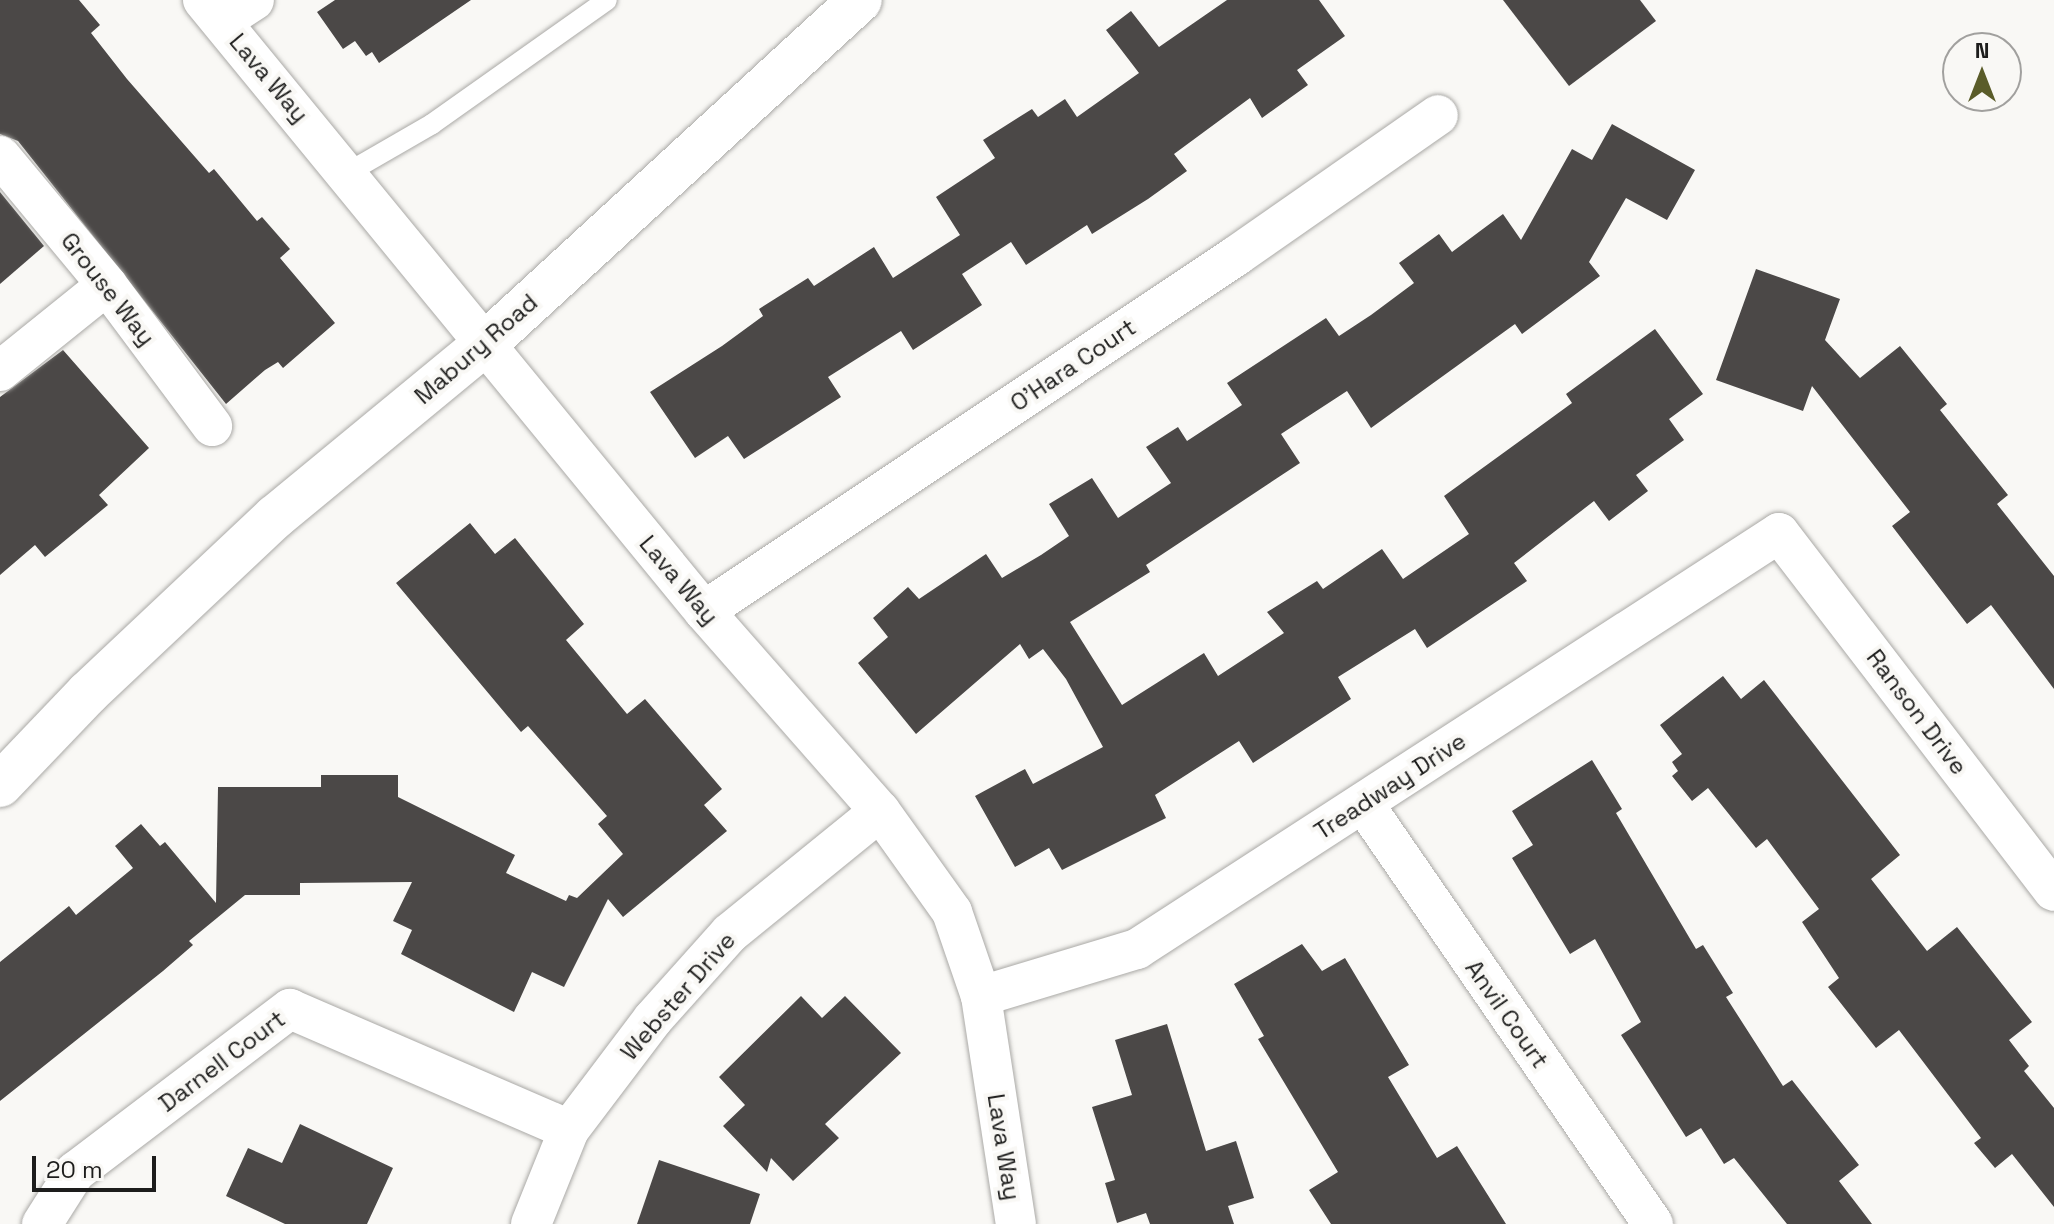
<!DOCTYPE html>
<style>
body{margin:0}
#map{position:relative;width:2054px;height:1224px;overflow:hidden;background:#f9f8f5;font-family:"Space Grotesk",sans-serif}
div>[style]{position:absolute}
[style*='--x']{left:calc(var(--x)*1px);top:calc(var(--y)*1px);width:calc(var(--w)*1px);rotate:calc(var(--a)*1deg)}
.building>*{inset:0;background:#4b4847}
.roads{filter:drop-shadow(0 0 2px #aaa9a6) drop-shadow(0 0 2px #aaa9a6)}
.lane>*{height:20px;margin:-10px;padding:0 10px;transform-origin:10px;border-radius:10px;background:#fff}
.street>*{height:40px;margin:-20px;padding:0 20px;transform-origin:20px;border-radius:20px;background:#fff}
.secondary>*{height:44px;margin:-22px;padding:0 22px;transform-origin:22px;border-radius:22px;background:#fff}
span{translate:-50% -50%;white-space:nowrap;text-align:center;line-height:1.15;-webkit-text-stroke:8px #f9f8f5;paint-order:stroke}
.street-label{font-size:24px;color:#1d1d1c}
.north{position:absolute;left:1942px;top:32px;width:80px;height:80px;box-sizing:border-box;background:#f9f8f5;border:2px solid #a1a09e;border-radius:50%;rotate:0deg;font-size:22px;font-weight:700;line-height:32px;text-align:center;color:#1d1d1c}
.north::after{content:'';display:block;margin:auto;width:28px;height:36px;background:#5a5c29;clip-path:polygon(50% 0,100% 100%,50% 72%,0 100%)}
.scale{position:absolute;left:32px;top:1156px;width:124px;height:36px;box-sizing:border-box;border:4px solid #1d1d1c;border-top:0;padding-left:10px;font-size:24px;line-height:28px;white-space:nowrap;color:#1d1d1c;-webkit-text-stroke:6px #f9f8f5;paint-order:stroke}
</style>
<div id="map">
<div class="building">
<div style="clip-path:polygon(0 0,79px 0,100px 25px,91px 33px,127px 79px,209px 173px,214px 169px,257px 221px,262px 217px,290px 249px,280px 258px,335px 323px,283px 368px,278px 362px,265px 370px,226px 404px,18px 141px,0 134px)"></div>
<div style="clip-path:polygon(335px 0,471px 0,379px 63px,372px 52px,366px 56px,355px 41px,343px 49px,317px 12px)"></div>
<div style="clip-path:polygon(1227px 0,1319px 0,1345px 36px,1297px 70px,1308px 85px,1262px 118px,1250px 98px,1174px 154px,1187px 171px,1148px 199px,1092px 234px,1087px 225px,1026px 265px,1011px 242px,962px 274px,982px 305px,913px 350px,901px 331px,828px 377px,841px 397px,744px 459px,728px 436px,695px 458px,650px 392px,722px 346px,763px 316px,759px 309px,808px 278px,814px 286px,874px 247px,893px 278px,960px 235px,936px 197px,995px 158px,983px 140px,1032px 109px,1038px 117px,1065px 99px,1077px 117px,1139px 73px,1106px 30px,1131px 11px,1159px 47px)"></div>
<div style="clip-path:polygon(1503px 0,1640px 0,1656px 21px,1569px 86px)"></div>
<div style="clip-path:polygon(1612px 124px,1695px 170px,1667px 220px,1626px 198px,1589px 262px,1600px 276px,1522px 334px,1515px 324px,1371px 428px,1347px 391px,1281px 434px,1300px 463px,1146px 565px,1150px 572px,1070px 622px,1122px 705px,1204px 653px,1218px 676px,1284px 633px,1267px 612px,1317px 581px,1323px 589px,1382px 549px,1403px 579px,1469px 534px,1444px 496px,1572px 403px,1566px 394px,1655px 329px,1703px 394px,1669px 419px,1684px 440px,1636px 475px,1648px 491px,1609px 521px,1594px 501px,1514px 563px,1527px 581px,1427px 648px,1415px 629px,1338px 677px,1351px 699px,1253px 763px,1239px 741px,1155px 795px,1166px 818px,1062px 870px,1049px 848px,1015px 867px,975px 796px,1025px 769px,1033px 784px,1103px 747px,1066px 679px,1043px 649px,1029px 659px,1020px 644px,916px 734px,858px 663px,888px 637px,873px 618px,908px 587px,919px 599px,986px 554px,1002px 578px,1041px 555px,1069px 536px,1049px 504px,1092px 478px,1118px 518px,1171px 483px,1146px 447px,1178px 427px,1187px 441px,1242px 405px,1227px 383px,1326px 318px,1339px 336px,1371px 315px,1414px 283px,1399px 263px,1439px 234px,1452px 252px,1503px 214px,1521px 240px,1572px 149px,1592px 160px)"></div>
<div style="clip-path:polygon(0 192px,44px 246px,0 284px)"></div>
<div style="clip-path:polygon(1756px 269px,1840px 299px,1825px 340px,1860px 378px,1900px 346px,1947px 404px,1940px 410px,2008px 495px,1997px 504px,2054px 576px,2054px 689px,1991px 605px,1967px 624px,1892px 526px,1910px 512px,1812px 386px,1803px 411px,1716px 380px)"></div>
<div style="clip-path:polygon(63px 350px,149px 448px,99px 495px,108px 505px,45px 557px,35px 545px,0 575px,0 397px)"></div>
<div style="clip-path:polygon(470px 523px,495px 554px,515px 538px,584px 624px,566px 640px,627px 714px,645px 699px,722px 789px,704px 805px,727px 831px,623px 917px,608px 899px,564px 987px,532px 972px,514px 1012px,401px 954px,412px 930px,393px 921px,412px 882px,300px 883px,300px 895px,245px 895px,189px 941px,193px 945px,163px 971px,0 1101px,0 962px,69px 906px,76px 915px,133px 868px,115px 846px,141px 824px,160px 846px,165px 842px,216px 903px,218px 787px,321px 787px,321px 775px,398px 775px,398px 797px,515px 855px,506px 873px,566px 901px,569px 895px,577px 898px,623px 854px,598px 824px,607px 816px,528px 726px,521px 732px,396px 583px)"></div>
<div style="clip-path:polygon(1723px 676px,1741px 699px,1764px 680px,1900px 855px,1871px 879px,1927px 951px,1957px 927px,2032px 1022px,2009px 1040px,2029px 1066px,2024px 1071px,2054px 1108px,2054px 1207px,2012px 1154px,1995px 1168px,1974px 1143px,1981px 1138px,1899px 1030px,1876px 1048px,1828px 987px,1839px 978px,1802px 922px,1819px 909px,1767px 839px,1756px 848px,1708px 788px,1692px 801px,1672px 776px,1678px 771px,1672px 762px,1682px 754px,1660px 725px)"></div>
<div style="clip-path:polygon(1592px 760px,1622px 809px,1616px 813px,1696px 949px,1703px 945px,1733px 993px,1726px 997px,1783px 1086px,1792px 1080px,1859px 1165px,1839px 1181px,1872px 1224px,1787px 1224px,1734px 1158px,1724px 1164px,1701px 1128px,1686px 1137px,1621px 1035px,1641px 1022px,1595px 939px,1570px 954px,1512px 858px,1533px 845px,1512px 811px)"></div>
<div style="clip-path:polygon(1302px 944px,1322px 971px,1345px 958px,1409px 1065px,1388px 1077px,1437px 1158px,1457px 1146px,1506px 1224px,1331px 1224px,1309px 1190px,1338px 1172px,1258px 1039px,1264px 1036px,1234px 984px)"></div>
<div style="clip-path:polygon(801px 996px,822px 1018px,845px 996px,901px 1053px,825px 1124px,839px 1138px,793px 1181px,771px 1158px,767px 1172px,723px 1126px,745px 1105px,719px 1077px)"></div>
<div style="clip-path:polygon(1167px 1024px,1206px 1151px,1236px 1141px,1254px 1198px,1228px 1206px,1234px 1224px,1150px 1224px,1146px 1213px,1117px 1223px,1105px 1183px,1115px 1180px,1092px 1107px,1132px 1095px,1115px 1040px)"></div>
<div style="clip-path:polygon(300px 1124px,393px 1168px,367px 1224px,285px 1224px,226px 1196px,248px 1148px,282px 1163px)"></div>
<div style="clip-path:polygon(659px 1160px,760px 1194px,750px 1224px,637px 1224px)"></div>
</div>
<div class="roads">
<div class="lane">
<div style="--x:349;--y:172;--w:96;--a:-30"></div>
<div style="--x:432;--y:124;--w:214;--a:-35.3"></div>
</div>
<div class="street">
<div style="--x:203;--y:0;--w:790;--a:50.65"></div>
<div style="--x:704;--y:611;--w:266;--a:48.7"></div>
<div style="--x:880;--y:811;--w:124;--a:54.5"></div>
<div style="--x:952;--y:912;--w:89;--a:71"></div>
<div style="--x:981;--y:996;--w:231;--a:81.3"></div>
<div style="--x:222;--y:21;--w:38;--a:-33"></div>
<div style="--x:0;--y:156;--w:168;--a:50.3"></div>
<div style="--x:107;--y:285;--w:176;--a:53.3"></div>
<div style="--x:0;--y:371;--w:137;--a:-38.8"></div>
<div style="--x:704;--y:611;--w:640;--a:-33.71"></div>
<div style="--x:1236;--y:256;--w:246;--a:-34.9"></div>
<div style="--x:1363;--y:803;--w:511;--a:55.44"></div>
<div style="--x:981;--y:996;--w:163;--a:-16.8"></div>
<div style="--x:1137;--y:949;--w:765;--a:-32.94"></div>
<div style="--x:1779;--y:533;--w:451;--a:52.5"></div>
<div style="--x:42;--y:1224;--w:62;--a:-57.6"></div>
<div style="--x:75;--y:1172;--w:270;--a:-37.2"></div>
<div style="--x:290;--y:1009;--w:304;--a:23.4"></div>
<div style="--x:531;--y:1224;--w:101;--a:-68"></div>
<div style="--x:569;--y:1130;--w:139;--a:-52.9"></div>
<div style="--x:653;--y:1019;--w:115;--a:-48.2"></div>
<div style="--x:730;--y:933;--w:193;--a:-39.1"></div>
</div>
<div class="secondary">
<div style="--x:0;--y:785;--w:127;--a:-46.3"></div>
<div style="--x:88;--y:693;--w:257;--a:-43.3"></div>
<div style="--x:275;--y:517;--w:271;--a:-39.5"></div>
<div style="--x:484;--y:345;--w:510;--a:-42.54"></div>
</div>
</div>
<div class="street-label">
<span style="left:269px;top:78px;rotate:50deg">Lava Way</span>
<span style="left:108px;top:289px;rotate:52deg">Grouse Way</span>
<span style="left:476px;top:349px;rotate:-41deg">Mabury Road</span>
<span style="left:1073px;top:365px;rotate:-34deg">O'Hara Court</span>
<span style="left:679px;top:580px;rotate:50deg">Lava Way</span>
<span style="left:1917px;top:712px;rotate:53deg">Ranson Drive</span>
<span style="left:1390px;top:786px;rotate:-33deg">Treadway Drive</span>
<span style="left:678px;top:996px;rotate:-49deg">Webster Drive</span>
<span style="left:1507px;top:1014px;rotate:55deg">Anvil Court</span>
<span style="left:222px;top:1061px;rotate:-37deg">Darnell Court</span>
<span style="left:1004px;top:1147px;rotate:81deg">Lava Way</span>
</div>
<div class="north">N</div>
<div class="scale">20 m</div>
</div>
